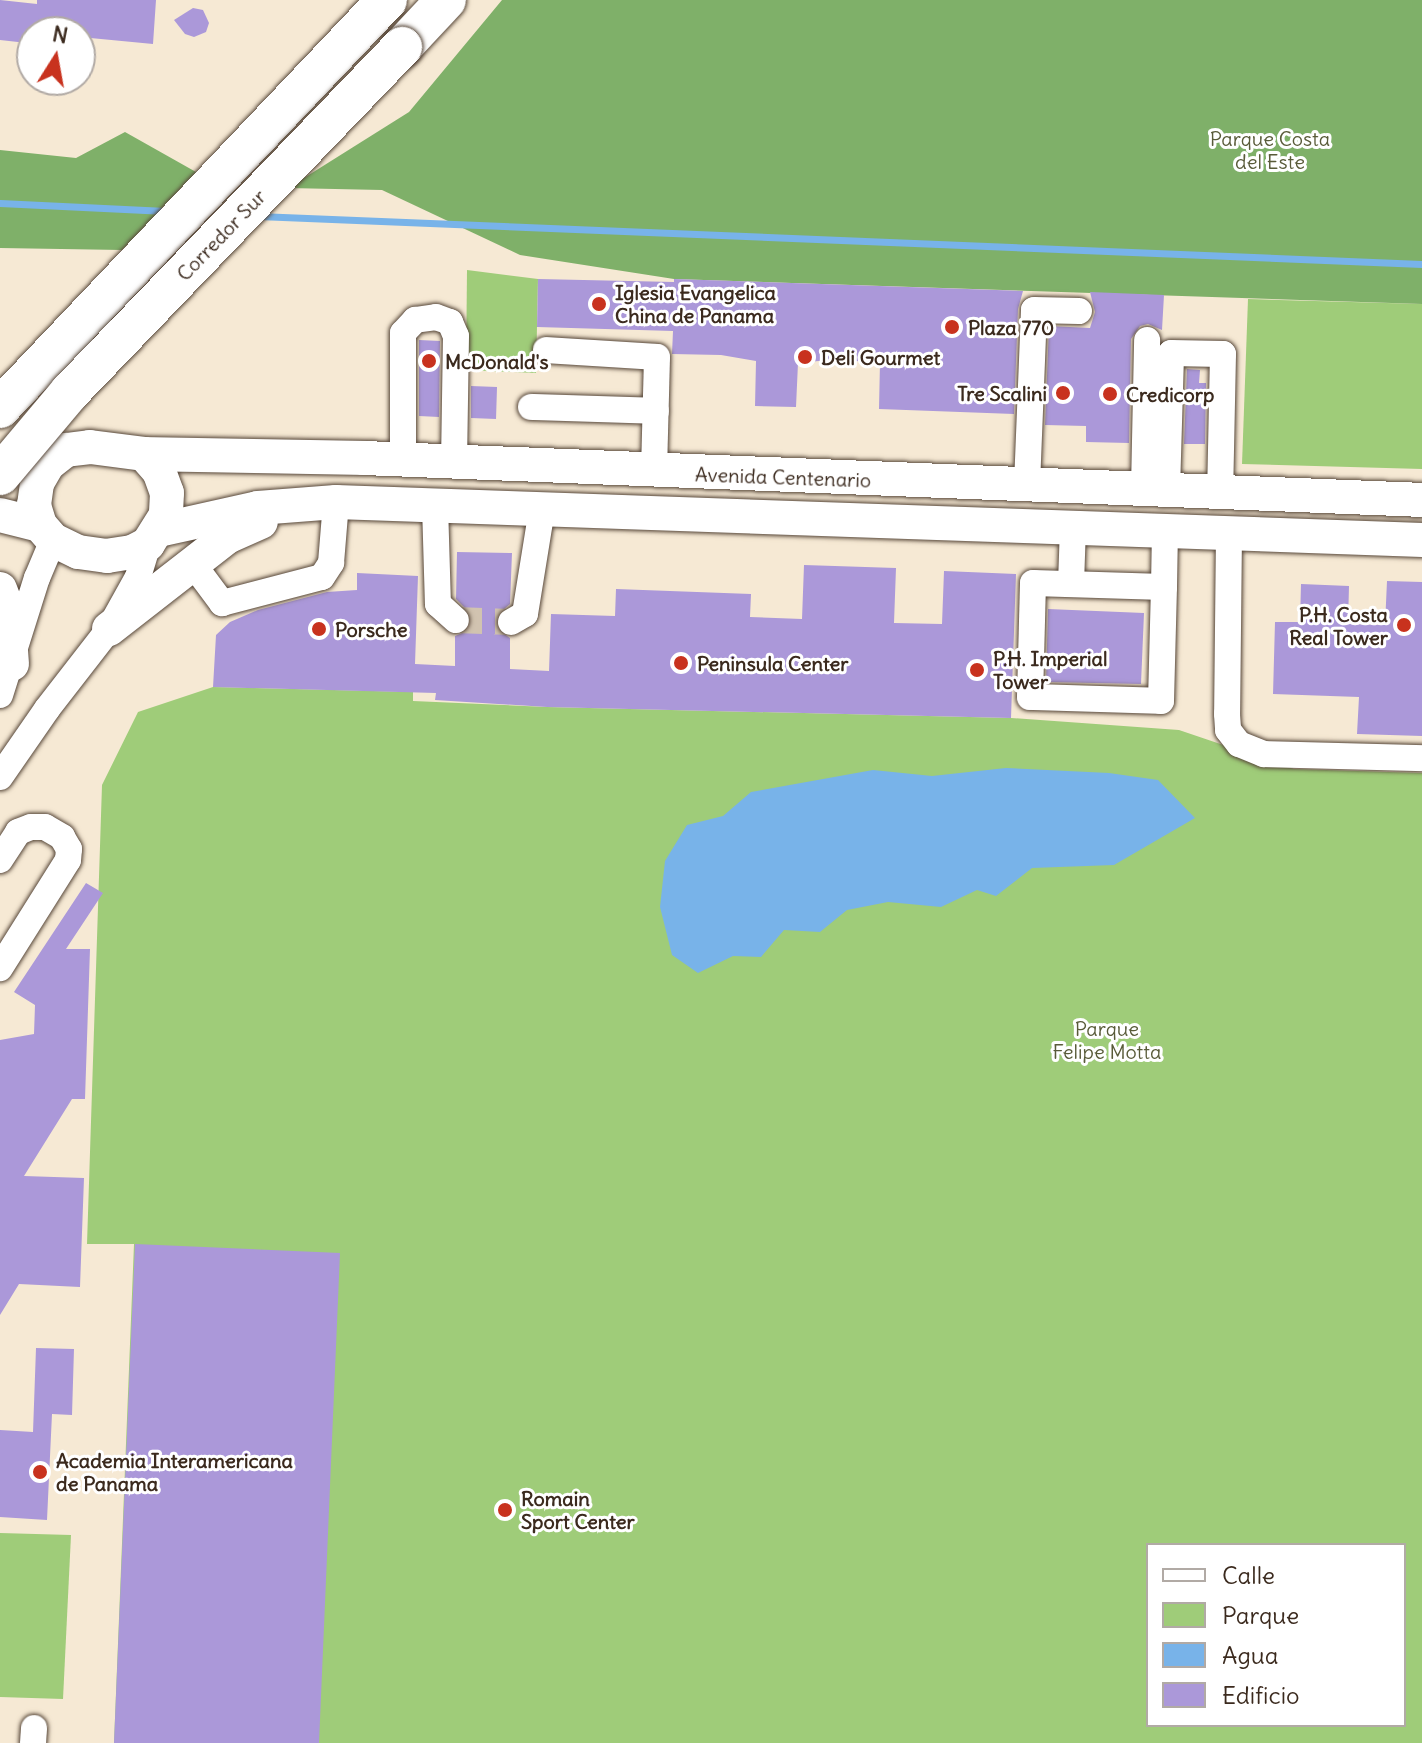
<!DOCTYPE html>
<style>
body{margin:0}
#map{position:relative;width:1422px;height:1743px;overflow:hidden;background:#f6e9d4;font-family:Delius,sans-serif}
div>[style]{position:absolute}
[style*='--x']{left:calc(var(--x)*1px);top:calc(var(--y)*1px);width:calc(var(--w)*1px);rotate:calc(var(--a)*1deg)}
.green>*{inset:0;background:#9fcc79}
.forest>*{inset:0;background:#7fb069}
.water>*{inset:0;background:#78b3e9}
.stream>*{height:7px;margin:-3.5px;padding:0 3.5px;transform-origin:3.5px;border-radius:3.5px;background:#78b3e9}
.building>*{inset:0;background:#ab98d9}
.minor-tunnel>*{height:26px;margin-top:-13px;transform-origin:0;background:repeating-linear-gradient(90deg,#d1c3b0 0 26px,transparent 0 39px)}
.roads{filter:drop-shadow(0 0 2px #574739) drop-shadow(0 0 2px #574739)}
.minor>*{height:26px;margin:-13px;padding:0 13px;transform-origin:13px;border-radius:13px;background:#fff}
.major>*{height:34px;margin:-17px;padding:0 17px;transform-origin:17px;border-radius:17px;background:#fff}
.highway>*{height:40px;margin:-20px;padding:0 20px;transform-origin:20px;border-radius:20px;background:#fff}
.bridges{filter:drop-shadow(0 0 2px #574739) drop-shadow(0 0 2px #574739)}
.highway-bridge>*{height:40px;margin:-20px;padding:0 20px;transform-origin:20px;border-radius:20px;background:#fff}
.dots>*{width:22px;height:22px;translate:-50% -50%;box-sizing:border-box;border:4px solid #fff;border-radius:50%}
span{translate:-50% -50%;white-space:nowrap;text-align:center;line-height:1.15;-webkit-text-stroke:6px #fff;paint-order:stroke}
.park-label{font-size:20px;color:#595b39}
.street-label{font-size:20px;color:#3b2a1e}
.poi-label{font-size:20px;color:#3b2a1e;font-weight:700}
.left{translate:0 -50%;text-align:left}
.right{translate:-100% -50%;text-align:right}
.legend{position:absolute;left:1146px;top:1543px;width:260px;height:184px;box-sizing:border-box;background:#fff;border:2px solid #b1aaa5;margin:0;padding:10px 14px;list-style:none;font-size:24px;color:#3b2a1e}
.legend li{display:flex;align-items:center;gap:16px;height:40px}
.legend b{width:40px;border:2px solid #b1aaa5}
.north{position:absolute;left:16px;top:16px;width:80px;height:80px;box-sizing:border-box;background:#fff;border:2px solid #b1aaa5;border-radius:50%;rotate:11deg;font-size:22px;font-weight:700;line-height:32px;text-align:center;color:#3b2a1e}
.north::after{content:'';display:block;margin:auto;width:28px;height:36px;background:#c8321e;clip-path:polygon(50% 0,100% 100%,50% 72%,0 100%)}
</style>
<div id="map">
<div class="green">
<div style="clip-path:polygon(467px 270px,538px 279px,536px 373px,466px 370px)"></div>
<div style="clip-path:polygon(1248px 299px,1422px 304px,1422px 469px,1242px 464px)"></div>
<div style="clip-path:polygon(evenodd,213px 687px,413px 692px,413px 701px,547px 707px,1011px 718px,1179px 730px,1294px 769px,1422px 773px,1422px 1743px,114px 1743px,134px 1244px,87px 1244px,102px 785px,138px 712px,213px 687px,1148px 1545px,1404px 1545px,1404px 1725px,1148px 1725px,1148px 1545px)"></div>
<div style="clip-path:polygon(0 1533px,71px 1535px,63px 1699px,0 1697px)"></div>
</div>
<div class="forest">
<div style="clip-path:polygon(502px 0,1422px 0,1422px 304px,674px 279px,520px 255px,382px 190px,288px 188px,409px 112px)"></div>
<div style="clip-path:polygon(125px 132px,196px 172px,122px 250px,0 248px,0 150px,76px 158px)"></div>
</div>
<div class="water">
<div style="clip-path:polygon(1006px 768px,1109px 773px,1158px 780px,1195px 818px,1114px 865px,1032px 868px,996px 896px,977px 890px,941px 907px,888px 902px,847px 910px,820px 932px,784px 930px,761px 957px,733px 956px,698px 973px,672px 955px,660px 907px,665px 861px,687px 825px,723px 816px,751px 792px,873px 770px,932px 776px)"></div>
</div>
<div class="stream">
<div style="--x:0;--y:203;--w:166;--a:2.8"></div>
<div style="--x:258;--y:216;--w:1165;--a:2.36"></div>
</div>
<div class="building">
<div style="clip-path:polygon(0 0,37px 4px,37px 0,156px 0,153px 44px,80px 37px,80px 32px,29px 32px,27px 43px,0 40px)"></div>
<div style="clip-path:polygon(193px 8px,203px 10px,209px 23px,206px 32px,194px 37px,185px 34px,174px 20px)"></div>
<div style="clip-path:polygon(538px 279px,674px 282px,674px 279px,1023px 291px,1018px 309px,1014px 414px,879px 409px,880px 362px,829px 360px,798px 363px,796px 407px,755px 406px,756px 361px,721px 355px,672px 354px,673px 331px,537px 327px)"></div>
<div style="clip-path:polygon(1090px 292px,1164px 295px,1162px 330px,1148px 324px,1140px 326px,1131px 339px,1129px 443px,1086px 442px,1086px 426px,1045px 425px,1049px 326px,1090px 328px,1095px 312px)"></div>
<div style="clip-path:polygon(419px 340px,440px 341px,439px 417px,419px 416px)"></div>
<div style="clip-path:polygon(1187px 369px,1200px 370px,1199px 383px,1206px 383px,1205px 444px,1184px 444px)"></div>
<div style="clip-path:polygon(471px 386px,497px 387px,496px 419px,471px 418px)"></div>
<div style="clip-path:polygon(457px 552px,512px 553px,510px 604px,497px 615px,497px 629px,510px 638px,510px 669px,549px 671px,551px 614px,615px 616px,616px 589px,751px 594px,750px 617px,802px 619px,804px 565px,896px 568px,894px 623px,942px 624px,944px 571px,1016px 574px,1011px 718px,547px 707px,435px 700px,436px 693px,213px 687px,216px 635px,230px 622px,258px 610px,327px 592px,357px 590px,357px 573px,418px 576px,415px 664px,455px 666px,455px 636px,467px 631px,472px 622px,471px 614px,456px 599px)"></div>
<div style="clip-path:polygon(1387px 581px,1422px 582px,1422px 736px,1357px 734px,1359px 697px,1273px 694px,1275px 622px,1300px 622px,1301px 584px,1349px 586px,1348px 624px,1385px 625px)"></div>
<div style="clip-path:polygon(1048px 609px,1144px 613px,1141px 684px,1046px 682px)"></div>
<div style="clip-path:polygon(86px 883px,103px 893px,66px 949px,90px 949px,85px 1099px,72px 1099px,24px 1176px,84px 1178px,80px 1287px,19px 1284px,0 1315px,0 1040px,34px 1034px,35px 1005px,14px 992px)"></div>
<div style="clip-path:polygon(135px 1244px,340px 1253px,319px 1743px,114px 1743px)"></div>
<div style="clip-path:polygon(36px 1348px,74px 1349px,72px 1415px,52px 1414px,47px 1520px,0 1517px,0 1430px,33px 1432px)"></div>
</div>
<div class="minor-tunnel">
<div style="--x:456;--y:620;--w:55;--a:2.1"></div>
</div>
<div class="roads">
<div class="minor">
<div style="--x:546;--y:350;--w:111;--a:3.6"></div>
<div style="--x:657;--y:357;--w:114;--a:91.5"></div>
<div style="--x:531;--y:407;--w:125;--a:1.8"></div>
<div style="--x:403;--y:460;--w:127;--a:-90"></div>
<div style="--x:403;--y:333;--w:18;--a:-47"></div>
<div style="--x:415;--y:320;--w:21;--a:-8"></div>
<div style="--x:436;--y:317;--w:15;--a:20"></div>
<div style="--x:450;--y:322;--w:15;--a:67"></div>
<div style="--x:456;--y:336;--w:126;--a:90.9"></div>
<div style="--x:1027;--y:485;--w:175;--a:-87.7"></div>
<div style="--x:1034;--y:310;--w:45;--a:1.3"></div>
<div style="--x:1144;--y:489;--w:149;--a:-88.8"></div>
<div style="--x:1167;--y:490;--w:137;--a:-88.3"></div>
<div style="--x:1171;--y:353;--w:52;--a:1.1"></div>
<div style="--x:1223;--y:354;--w:138;--a:91.2"></div>
<div style="--x:435;--y:505;--w:99;--a:88.3"></div>
<div style="--x:438;--y:604;--w:24;--a:42"></div>
<div style="--x:1229;--y:533;--w:181;--a:90.6"></div>
<div style="--x:1227;--y:714;--w:16;--a:86"></div>
<div style="--x:1228;--y:730;--w:18;--a:52"></div>
<div style="--x:1239;--y:744;--w:27;--a:22"></div>
<div style="--x:1264;--y:754;--w:158;--a:1.5"></div>
<div style="--x:193;--y:564;--w:49;--a:53.4"></div>
<div style="--x:222;--y:603;--w:103;--a:-14.6"></div>
<div style="--x:322;--y:577;--w:17;--a:-57"></div>
<div style="--x:331;--y:563;--w:61;--a:-85.3"></div>
<div style="--x:1071;--y:584;--w:56;--a:-88"></div>
<div style="--x:1164;--y:587;--w:131;--a:-178.3"></div>
<div style="--x:1033;--y:583;--w:114;--a:91.5"></div>
<div style="--x:1030;--y:697;--w:131;--a:1.7"></div>
<div style="--x:1161;--y:701;--w:114;--a:-88.5"></div>
<div style="--x:1164;--y:587;--w:56;--a:-89"></div>
<div style="--x:511;--y:622;--w:16;--a:-30"></div>
<div style="--x:525;--y:614;--w:106;--a:-80.8"></div>
<div style="--x:0;--y:695;--w:123;--a:-72.5"></div>
<div style="--x:37;--y:578;--w:41;--a:-67.2"></div>
<div style="--x:0;--y:777;--w:83;--a:-55.3"></div>
<div style="--x:47;--y:709;--w:101;--a:-52.2"></div>
<div style="--x:109;--y:629;--w:60;--a:-60.9"></div>
<div style="--x:138;--y:577;--w:34;--a:-73"></div>
<div style="--x:0;--y:860;--w:33;--a:-57"></div>
<div style="--x:18;--y:832;--w:14;--a:-21"></div>
<div style="--x:31;--y:827;--w:14;--a:0"></div>
<div style="--x:45;--y:827;--w:20;--a:30"></div>
<div style="--x:62;--y:837;--w:14;--a:60"></div>
<div style="--x:69;--y:849;--w:11;--a:95"></div>
<div style="--x:68;--y:860;--w:128;--a:122.2"></div>
<div style="--x:33;--y:1743;--w:15;--a:-86"></div>
</div>
<div class="major">
<div style="--x:144;--y:454;--w:23;--a:49"></div>
<div style="--x:159;--y:471;--w:23;--a:70"></div>
<div style="--x:167;--y:493;--w:22;--a:93"></div>
<div style="--x:166;--y:515;--w:34;--a:122"></div>
<div style="--x:148;--y:544;--w:18;--a:153"></div>
<div style="--x:132;--y:552;--w:25;--a:171"></div>
<div style="--x:107;--y:556;--w:29;--a:-172"></div>
<div style="--x:78;--y:552;--w:28;--a:-154"></div>
<div style="--x:53;--y:540;--w:20;--a:-131"></div>
<div style="--x:40;--y:525;--w:21;--a:-107"></div>
<div style="--x:34;--y:505;--w:22;--a:-82"></div>
<div style="--x:37;--y:483;--w:22;--a:-60"></div>
<div style="--x:48;--y:464;--w:23;--a:-38"></div>
<div style="--x:66;--y:450;--w:24;--a:-7"></div>
<div style="--x:90;--y:447;--w:54;--a:7.4"></div>
<div style="--x:144;--y:454;--w:220;--a:1"></div>
<div style="--x:364;--y:458;--w:1059;--a:2.27"></div>
<div style="--x:0;--y:515;--w:41;--a:14"></div>
<div style="--x:159;--y:530;--w:101;--a:-12.5"></div>
<div style="--x:258;--y:508;--w:78;--a:-4.4"></div>
<div style="--x:336;--y:502;--w:1087;--a:2"></div>
<div style="--x:0;--y:589;--w:22;--a:69"></div>
<div style="--x:8;--y:610;--w:54;--a:85.8"></div>
<div style="--x:109;--y:629;--w:150;--a:-37.9"></div>
<div style="--x:227;--y:537;--w:37;--a:-24"></div>
</div>
<div class="highway">
<div style="--x:402;--y:47;--w:64;--a:-46.9"></div>
<div style="--x:0;--y:408;--w:562;--a:-46.51"></div>
</div>
</div>
<div class="bridges">
<div class="highway-bridge">
<div style="--x:0;--y:475;--w:109;--a:-49.9"></div>
<div style="--x:70;--y:392;--w:479;--a:-46.1"></div>
</div>
</div>
<div class="dots">
<div style="left:599px;top:304px;background:#c8321e"></div>
<div style="left:952px;top:327px;background:#c8321e"></div>
<div style="left:805px;top:357px;background:#c8321e"></div>
<div style="left:429px;top:361px;background:#c8321e"></div>
<div style="left:1063px;top:393px;background:#c8321e"></div>
<div style="left:1110px;top:394px;background:#c8321e"></div>
<div style="left:1404px;top:625px;background:#c8321e"></div>
<div style="left:319px;top:629px;background:#c8321e"></div>
<div style="left:681px;top:663px;background:#c8321e"></div>
<div style="left:977px;top:670px;background:#c8321e"></div>
<div style="left:40px;top:1472px;background:#c8321e"></div>
<div style="left:505px;top:1510px;background:#c8321e"></div>
</div>
<div class="park-label">
<span style="left:1270px;top:150px">Parque Costa<br>del Este</span>
<span style="left:1107px;top:1040px">Parque<br>Felipe Motta</span>
</div>
<div class="street-label">
<span style="left:221px;top:235px;rotate:-46deg">Corredor Sur</span>
<span style="left:783px;top:477px;rotate:2deg">Avenida Centenario</span>
</div>
<div class="poi-label">
<span class="left" style="left:615px;top:304px">Iglesia Evangelica<br>China de Panama</span>
<span class="left" style="left:968px;top:327px">Plaza 770</span>
<span class="left" style="left:821px;top:357px">Deli Gourmet</span>
<span class="left" style="left:445px;top:361px">McDonald's</span>
<span class="right" style="left:1047px;top:393px">Tre Scalini</span>
<span class="left" style="left:1126px;top:394px">Credicorp</span>
<span class="right" style="left:1388px;top:626px">P.H. Costa<br>Real Tower</span>
<span class="left" style="left:335px;top:629px">Porsche</span>
<span class="left" style="left:993px;top:670px">P.H. Imperial<br>Tower</span>
<span class="left" style="left:697px;top:663px">Peninsula Center</span>
<span class="left" style="left:56px;top:1472px">Academia Interamericana<br>de Panama</span>
<span class="left" style="left:521px;top:1510px">Romain<br>Sport Center</span>
</div>
<ul class="legend">
<li><b style="height:10px;background:#fff"></b>Calle</li>
<li><b style="height:22px;background:#9fcc79"></b>Parque</li>
<li><b style="height:22px;background:#78b3e9"></b>Agua</li>
<li><b style="height:22px;background:#ab98d9"></b>Edificio</li>
</ul>
<div class="north">N</div>
</div>
